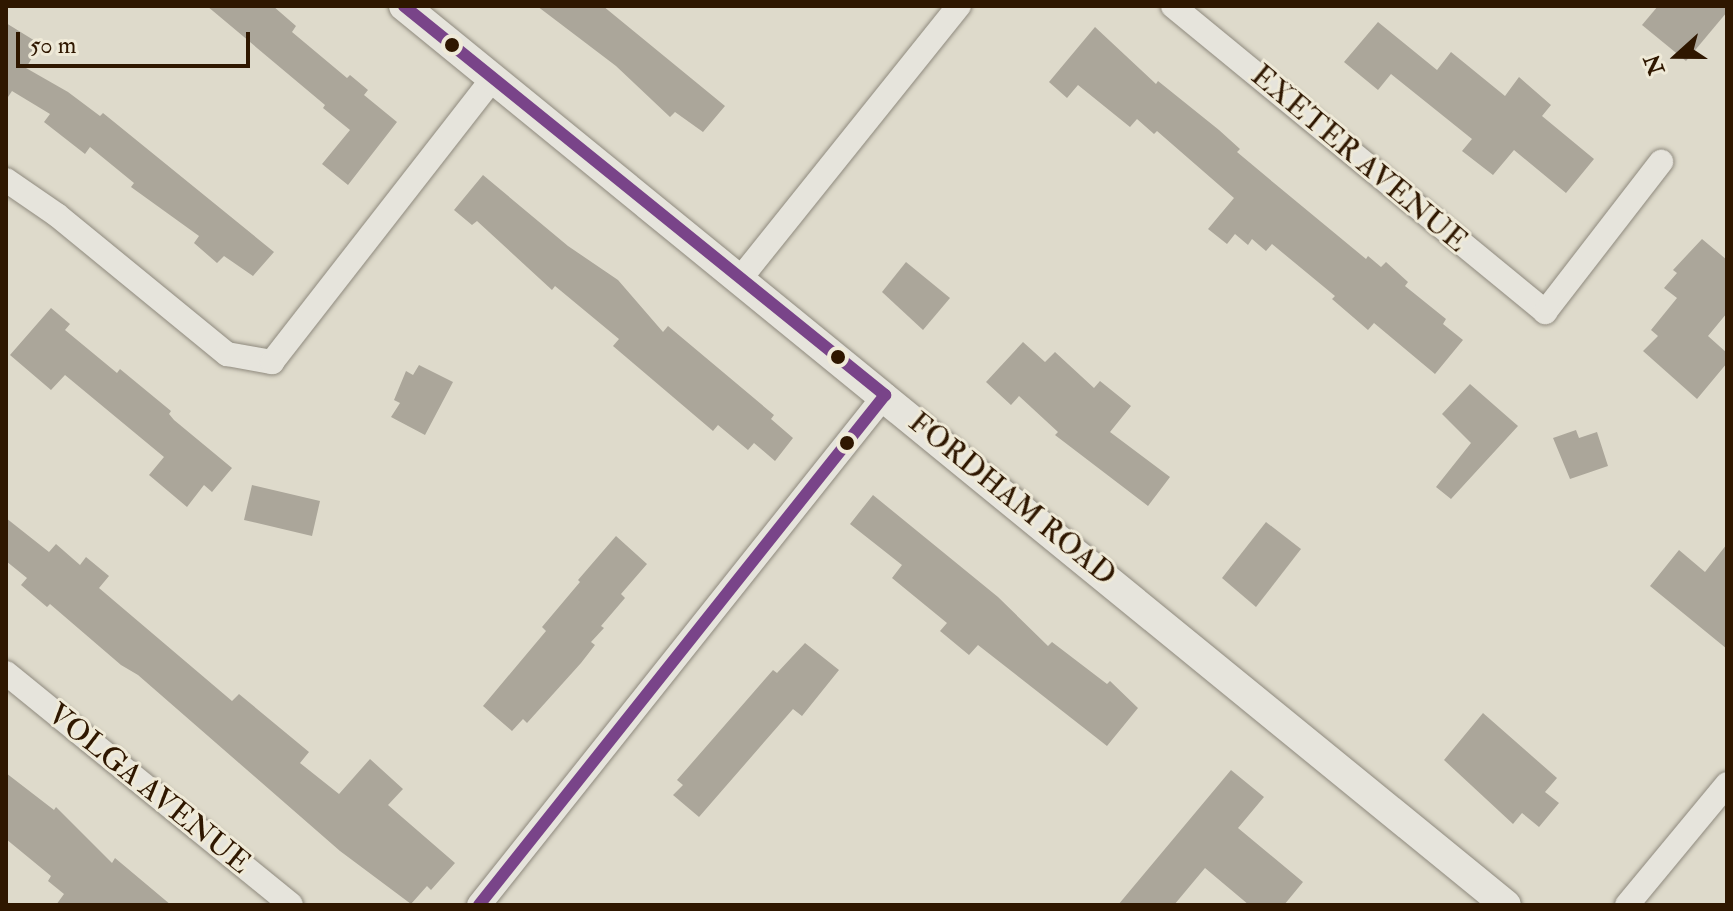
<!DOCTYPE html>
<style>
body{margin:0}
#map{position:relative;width:1733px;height:911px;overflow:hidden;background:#dedacb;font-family:"IM FELL Double Pica",serif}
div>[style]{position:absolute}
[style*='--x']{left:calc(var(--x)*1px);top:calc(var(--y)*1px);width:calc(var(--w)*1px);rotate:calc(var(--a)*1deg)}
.building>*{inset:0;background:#aba69a}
.roads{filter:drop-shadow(0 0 2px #8f8a7e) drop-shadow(0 0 2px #8f8a7e)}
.minor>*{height:24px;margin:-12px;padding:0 12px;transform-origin:12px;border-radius:12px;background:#e6e4dc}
.tertiary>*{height:30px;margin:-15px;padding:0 15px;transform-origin:15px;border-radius:15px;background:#e6e4dc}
.bus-1>*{height:12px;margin:-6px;padding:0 6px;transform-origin:6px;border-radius:6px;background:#794489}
.dots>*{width:22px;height:22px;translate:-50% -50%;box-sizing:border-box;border:4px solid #efead8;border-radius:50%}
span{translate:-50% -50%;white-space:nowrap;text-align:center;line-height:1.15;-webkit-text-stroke:6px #efead8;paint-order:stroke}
.street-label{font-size:30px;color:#2f1700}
.frame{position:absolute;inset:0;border:8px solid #2f1700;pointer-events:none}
.north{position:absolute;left:1637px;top:16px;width:80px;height:80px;-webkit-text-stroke:6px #efead8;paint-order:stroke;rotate:249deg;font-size:22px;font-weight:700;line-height:32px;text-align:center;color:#2f1700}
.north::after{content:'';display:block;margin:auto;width:28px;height:36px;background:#2f1700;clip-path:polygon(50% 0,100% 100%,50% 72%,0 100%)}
.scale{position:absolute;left:16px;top:32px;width:234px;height:36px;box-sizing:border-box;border:4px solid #2f1700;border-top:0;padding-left:10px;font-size:24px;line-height:28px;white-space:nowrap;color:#2f1700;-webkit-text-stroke:6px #efead8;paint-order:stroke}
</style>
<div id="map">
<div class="building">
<div style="clip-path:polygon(207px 6px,273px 6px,296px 26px,292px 32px,347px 78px,350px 75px,368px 90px,364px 95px,397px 122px,348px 185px,322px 164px,350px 130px,323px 108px,325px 105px)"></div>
<div style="clip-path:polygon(537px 6px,603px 6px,725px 106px,703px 132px,675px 112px,670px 117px,616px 66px)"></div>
<div style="clip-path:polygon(1658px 6px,1727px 6px,1727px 12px,1686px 61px,1642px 25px)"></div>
<div style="clip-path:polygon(1378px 22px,1437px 70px,1451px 52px,1505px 96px,1519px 77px,1551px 105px,1542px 116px,1594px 159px,1566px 193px,1514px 150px,1493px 175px,1462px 151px,1472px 139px,1391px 74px,1378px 90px,1344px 62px)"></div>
<div style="clip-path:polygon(6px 23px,40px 44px,26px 68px,68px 92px,100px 116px,103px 113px,274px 252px,253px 276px,224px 256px,217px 263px,194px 243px,199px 236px,131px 187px,134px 183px,90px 147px,85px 154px,44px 122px,50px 114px,12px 91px,6px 100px)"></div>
<div style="clip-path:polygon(1095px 27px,1156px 84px,1158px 81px,1219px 130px,1240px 149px,1237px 152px,1274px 183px,1366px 259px,1368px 256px,1381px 267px,1386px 262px,1408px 282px,1405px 286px,1446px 319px,1443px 324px,1463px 340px,1435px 374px,1374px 323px,1368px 330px,1332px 299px,1335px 296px,1272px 244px,1266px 251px,1252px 239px,1248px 245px,1235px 234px,1227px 244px,1208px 229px,1234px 198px,1157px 131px,1154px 134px,1137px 119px,1130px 127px,1078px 85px,1067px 98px,1049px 82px)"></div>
<div style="clip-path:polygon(483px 175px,568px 246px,618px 280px,663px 332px,668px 326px,774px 415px,771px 419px,793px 438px,775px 461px,754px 443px,748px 450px,718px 425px,713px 431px,613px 346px,619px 339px,555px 286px,552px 290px,477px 221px,472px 225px,454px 210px)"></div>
<div style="clip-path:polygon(1702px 239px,1727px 260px,1727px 313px,1708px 336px,1727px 353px,1727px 363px,1697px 399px,1643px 351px,1658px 336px,1651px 330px,1677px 298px,1664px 288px,1677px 273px,1673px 270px)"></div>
<div style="clip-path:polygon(906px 262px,950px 298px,923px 330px,882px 292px)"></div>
<div style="clip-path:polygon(51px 308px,70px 324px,65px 330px,117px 373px,120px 369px,171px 411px,169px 414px,174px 420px,232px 468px,212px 492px,204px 485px,187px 507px,149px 475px,164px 457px,65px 375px,51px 390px,10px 355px)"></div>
<div style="clip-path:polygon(1023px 342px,1045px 362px,1055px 352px,1094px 388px,1100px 381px,1131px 406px,1110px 432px,1170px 477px,1148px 506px,1055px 435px,1058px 432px,1019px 396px,1011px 405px,986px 382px)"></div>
<div style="clip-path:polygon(419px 365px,453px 382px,425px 435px,391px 417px,400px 403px,394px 400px,406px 371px,413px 375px)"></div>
<div style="clip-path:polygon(1470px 384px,1518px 426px,1451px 499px,1436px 487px,1471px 443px,1442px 414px)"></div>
<div style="clip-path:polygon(1576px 430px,1579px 438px,1597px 432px,1608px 466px,1570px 479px,1553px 438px)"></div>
<div style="clip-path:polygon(252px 485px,320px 501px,312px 536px,244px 520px)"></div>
<div style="clip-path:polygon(873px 495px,998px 597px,1048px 646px,1052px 642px,1107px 684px,1110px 681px,1138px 708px,1107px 746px,978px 645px,969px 655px,940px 631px,947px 623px,892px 578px,902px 565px,850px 524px)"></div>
<div style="clip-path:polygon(6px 518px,49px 552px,56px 544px,80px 565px,86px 557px,109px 576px,99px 588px,232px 701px,239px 694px,309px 752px,300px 763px,339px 794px,370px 759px,403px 789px,388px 805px,455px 863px,431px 890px,427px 886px,411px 904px,340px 851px,138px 675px,121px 665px,50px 604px,47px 607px,21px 585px,27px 578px,6px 561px)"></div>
<div style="clip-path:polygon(1266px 522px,1301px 549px,1256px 607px,1222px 578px)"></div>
<div style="clip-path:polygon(616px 536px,647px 564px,621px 594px,625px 598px,601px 626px,604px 628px,591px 642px,595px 645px,581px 663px,527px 723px,523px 719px,512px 731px,483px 706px,546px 631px,542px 627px,580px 582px,578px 580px)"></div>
<div style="clip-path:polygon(1727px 544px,1727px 649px,1650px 586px,1679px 550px,1705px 572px)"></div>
<div style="clip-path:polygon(805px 643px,839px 670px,802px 716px,793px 709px,699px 817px,673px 795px,683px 785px,677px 780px,773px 670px,777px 673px)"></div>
<div style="clip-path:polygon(1483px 713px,1557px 778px,1545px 792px,1559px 803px,1539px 827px,1522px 813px,1513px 824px,1444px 760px)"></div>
<div style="clip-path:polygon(1231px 770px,1264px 797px,1238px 828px,1303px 882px,1284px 905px,1249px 905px,1205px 868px,1174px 905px,1118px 905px)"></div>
<div style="clip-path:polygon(6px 773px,54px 810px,56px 807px,112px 863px,115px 858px,171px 905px,56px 905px,64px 894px,48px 881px,51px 876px,6px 839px)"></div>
</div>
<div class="roads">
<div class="minor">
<div style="--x:1173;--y:6;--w:482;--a:39.4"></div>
<div style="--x:1545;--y:312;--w:190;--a:-52.3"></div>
<div style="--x:6;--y:180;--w:62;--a:34.5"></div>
<div style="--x:57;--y:215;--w:220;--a:39.3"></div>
<div style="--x:227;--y:354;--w:46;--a:10.1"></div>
<div style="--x:272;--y:362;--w:358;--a:-52.1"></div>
<div style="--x:740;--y:279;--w:350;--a:-51.3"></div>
<div style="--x:6;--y:673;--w:367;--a:39.1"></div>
<div style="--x:479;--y:905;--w:652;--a:-51.48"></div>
<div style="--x:1627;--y:905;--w:157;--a:-50.4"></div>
</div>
<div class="tertiary">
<div style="--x:404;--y:6;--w:1422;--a:39.21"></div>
</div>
</div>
<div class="bus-1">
<div style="--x:404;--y:6;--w:619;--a:38.96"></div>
<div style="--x:479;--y:905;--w:652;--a:-51.48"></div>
</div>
<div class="dots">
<div style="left:452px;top:45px;background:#2f1700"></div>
<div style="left:838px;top:357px;background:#2f1700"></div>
<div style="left:847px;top:443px;background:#2f1700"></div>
</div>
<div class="street-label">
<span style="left:1359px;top:159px;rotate:40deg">EXETER AVENUE</span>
<span style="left:1012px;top:499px;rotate:39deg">FORDHAM ROAD</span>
<span style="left:149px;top:789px;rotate:39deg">VOLGA AVENUE</span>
</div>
<div class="frame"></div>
<div class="north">N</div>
<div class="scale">50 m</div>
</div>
